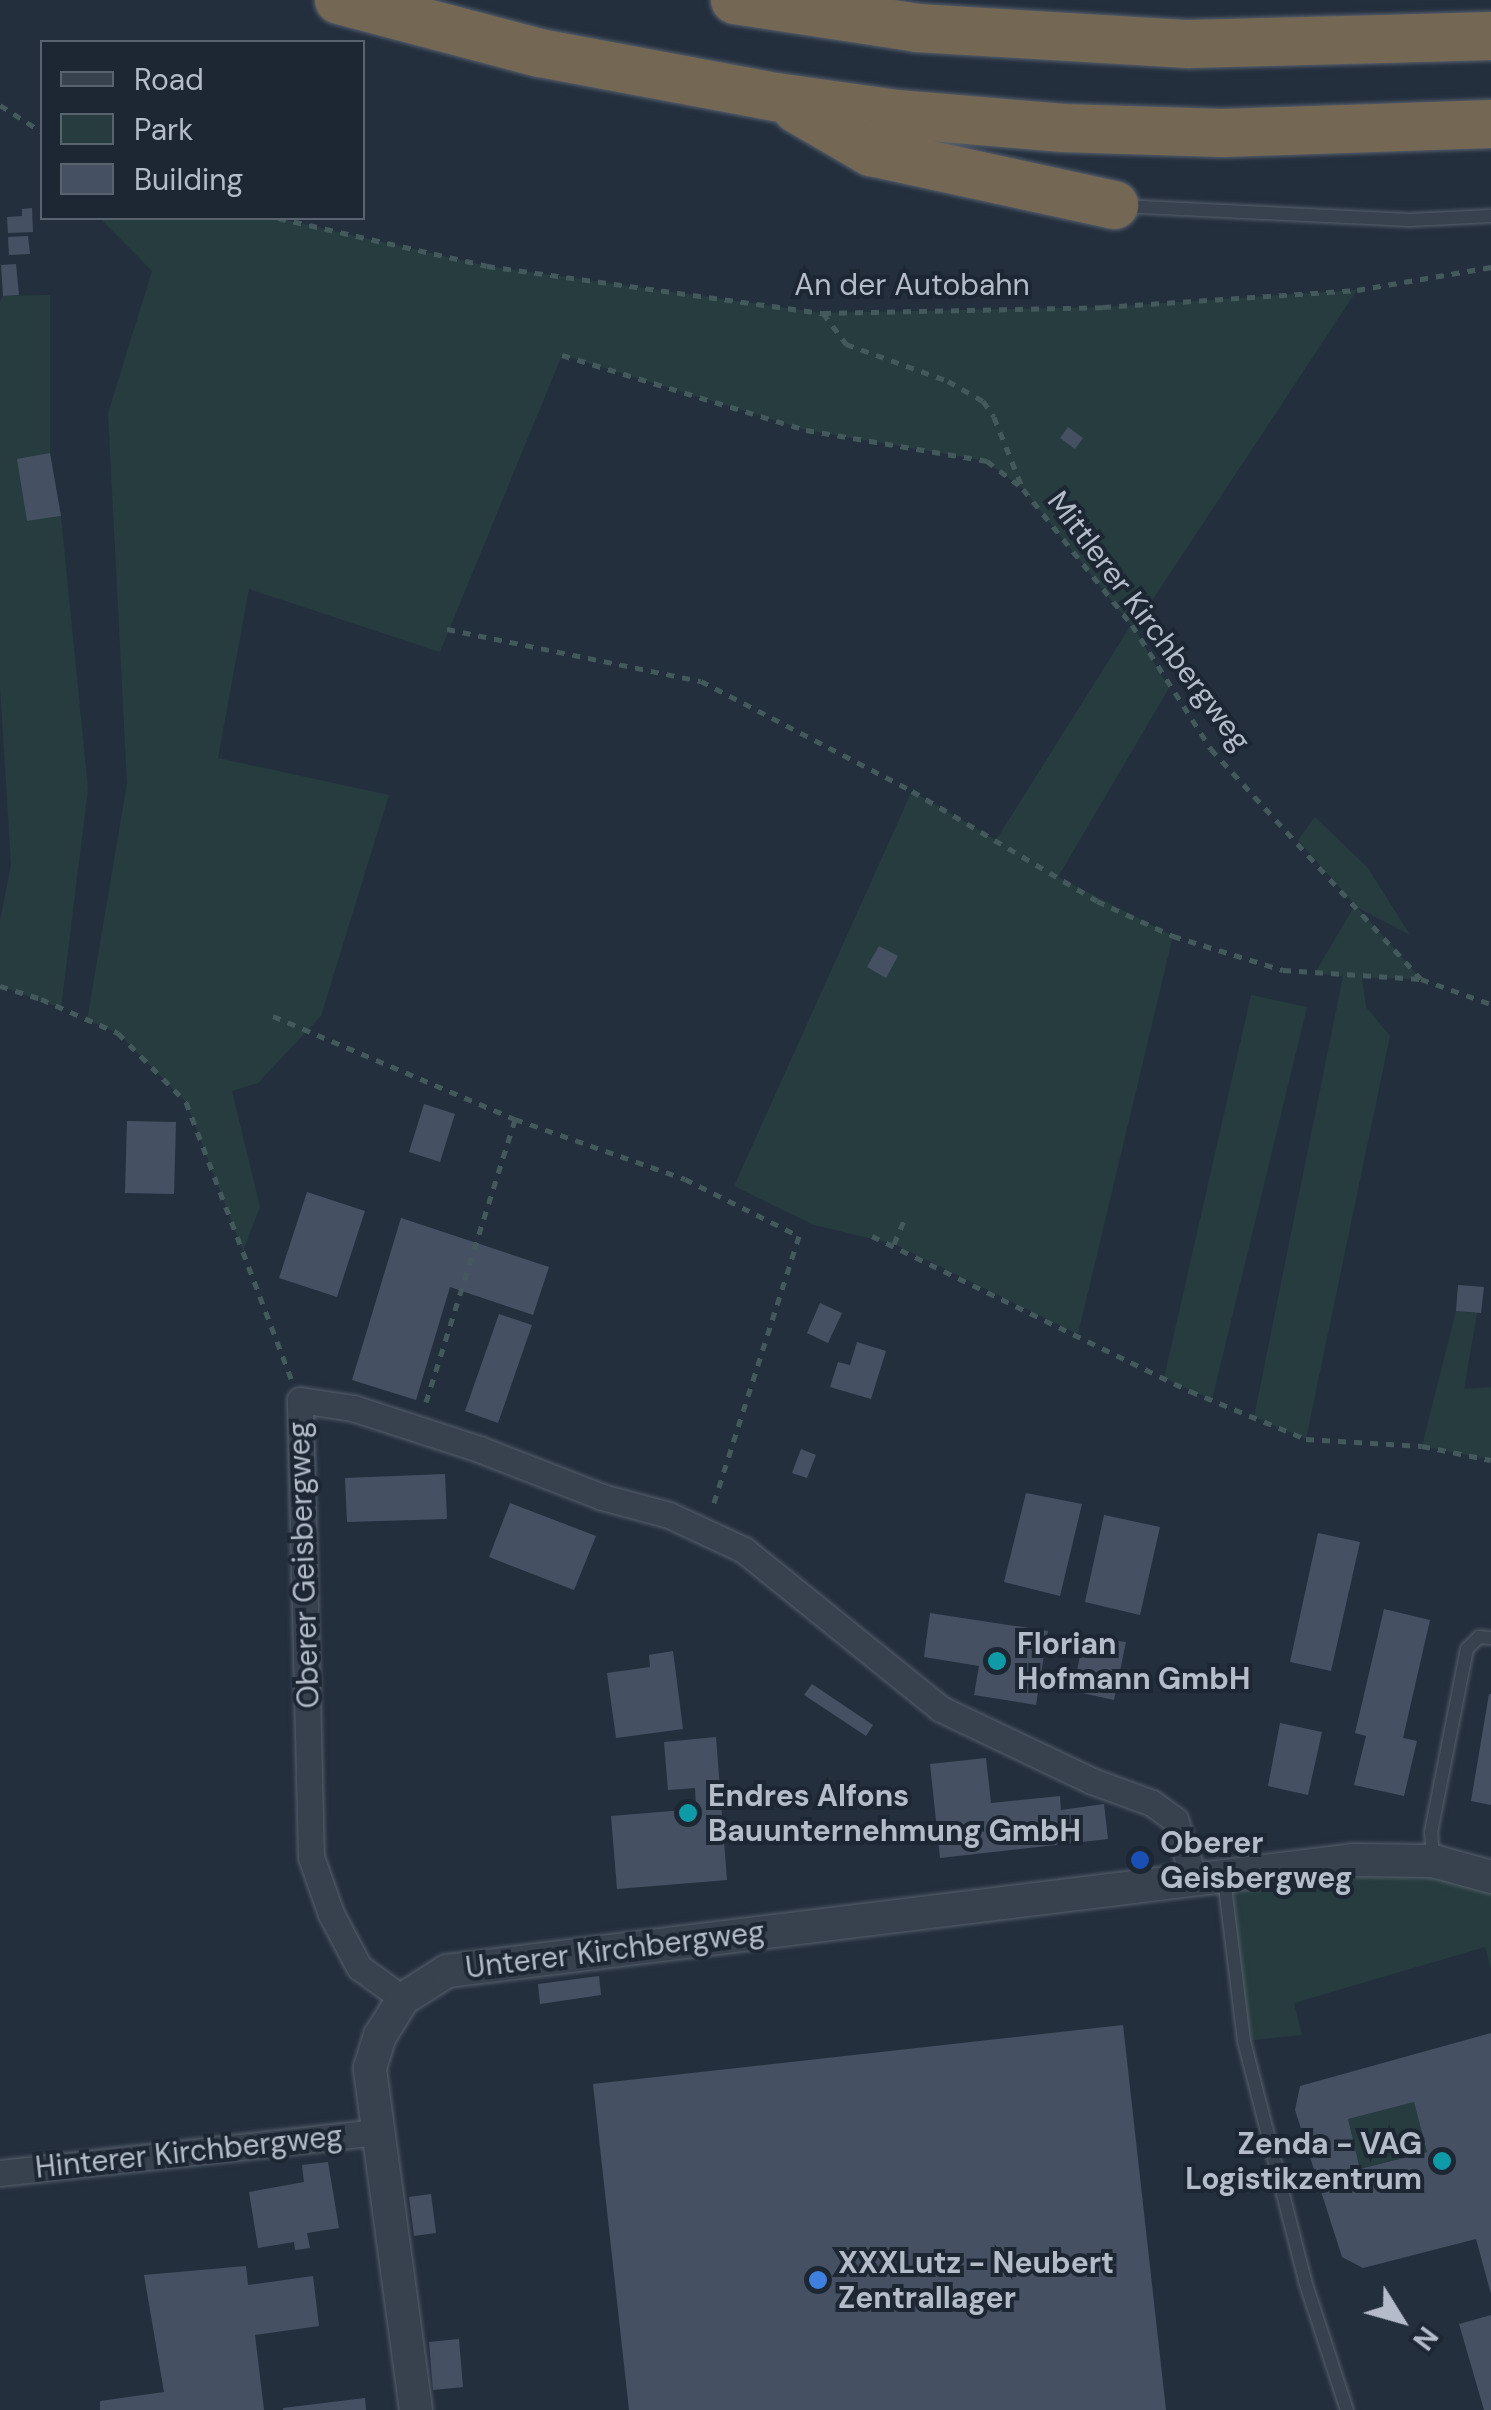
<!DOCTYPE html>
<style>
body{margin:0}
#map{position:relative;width:1491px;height:2410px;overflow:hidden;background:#242f3e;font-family:"DM Sans",sans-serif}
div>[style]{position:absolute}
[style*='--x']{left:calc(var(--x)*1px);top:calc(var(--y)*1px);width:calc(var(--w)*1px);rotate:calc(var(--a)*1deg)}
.green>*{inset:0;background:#263c3f}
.building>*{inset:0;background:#455162}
.path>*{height:5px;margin-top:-2.5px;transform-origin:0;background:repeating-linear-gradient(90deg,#44595c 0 8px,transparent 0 16px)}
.roads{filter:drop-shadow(0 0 2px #565f6c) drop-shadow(0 0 2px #565f6c)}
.service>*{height:12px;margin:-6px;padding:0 6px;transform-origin:6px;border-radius:6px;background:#38414e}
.minor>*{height:25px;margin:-12.5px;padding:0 12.5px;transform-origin:12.5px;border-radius:12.5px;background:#38414e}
.tertiary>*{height:32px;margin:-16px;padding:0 16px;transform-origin:16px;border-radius:16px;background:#38414e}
.motorway>*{height:48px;margin:-24px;padding:0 24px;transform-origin:24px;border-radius:24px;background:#746855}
.dots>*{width:28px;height:28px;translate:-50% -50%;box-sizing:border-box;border:5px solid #1d2633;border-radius:50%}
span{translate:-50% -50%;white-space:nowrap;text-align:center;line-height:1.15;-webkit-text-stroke:8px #1d2633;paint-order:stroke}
.street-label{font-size:30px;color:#b4bcc9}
.poi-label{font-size:30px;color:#b4bcc9;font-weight:700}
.left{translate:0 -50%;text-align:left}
.right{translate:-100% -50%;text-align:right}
.legend{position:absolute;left:40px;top:40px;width:325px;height:180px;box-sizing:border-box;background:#1d2633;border:2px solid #59626f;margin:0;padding:12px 18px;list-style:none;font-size:30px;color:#b4bcc9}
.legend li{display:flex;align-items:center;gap:20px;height:50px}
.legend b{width:50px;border:2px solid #59626f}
.north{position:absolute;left:1351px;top:2270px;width:100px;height:100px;-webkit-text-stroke:8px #1d2633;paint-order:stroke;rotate:127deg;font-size:28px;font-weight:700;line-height:40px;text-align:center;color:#b4bcc9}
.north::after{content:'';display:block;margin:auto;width:35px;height:45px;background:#b4bcc9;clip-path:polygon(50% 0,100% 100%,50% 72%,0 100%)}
</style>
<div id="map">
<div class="green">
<div style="clip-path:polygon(100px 218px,278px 218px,487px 266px,823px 313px,1103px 307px,1357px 290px,1134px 628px,1169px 688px,1058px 877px,1173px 936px,1078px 1334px,894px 1244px,814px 1225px,734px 1186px,912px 791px,996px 840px,1131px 625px,1023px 489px,986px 461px,806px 430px,562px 355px,440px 652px,249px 589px,218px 758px,389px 795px,321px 1016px,258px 1083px,232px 1091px,260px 1207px,243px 1251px,186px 1102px,118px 1033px,87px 1020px,127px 784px,108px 413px,152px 271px)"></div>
<div style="clip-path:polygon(43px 295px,50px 295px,50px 453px,27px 521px,61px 516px,88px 789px,61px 1008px,0 986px,0 921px,11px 865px,0 687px,0 301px,3px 296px)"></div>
<div style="clip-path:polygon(1315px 817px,1368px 868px,1410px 935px,1358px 908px,1421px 979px,1362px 978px,1366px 1007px,1390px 1036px,1306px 1439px,1254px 1417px,1343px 976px,1315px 973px,1355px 905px,1298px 840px)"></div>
<div style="clip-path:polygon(1251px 995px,1307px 1007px,1212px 1400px,1164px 1378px)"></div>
<div style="clip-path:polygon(1456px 1311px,1477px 1313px,1464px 1389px,1491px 1387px,1491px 1460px,1422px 1446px)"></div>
<div style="clip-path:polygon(1353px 1860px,1491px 1877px,1491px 1969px,1485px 1947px,1294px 2003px,1302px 2035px,1244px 2041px,1224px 1878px)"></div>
<div style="clip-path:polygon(1414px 2102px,1427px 2152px,1360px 2169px,1348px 2119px)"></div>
</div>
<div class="building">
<div style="clip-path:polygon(32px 208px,33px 232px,8px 233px,7px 217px,22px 216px,22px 209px)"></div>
<div style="clip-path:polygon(28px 236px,30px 254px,9px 255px,8px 237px)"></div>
<div style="clip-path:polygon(16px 264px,19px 295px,3px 296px,1px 265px)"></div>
<div style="clip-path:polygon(1068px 427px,1083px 438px,1075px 449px,1060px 438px)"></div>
<div style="clip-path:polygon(50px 453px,61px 516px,27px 521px,17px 459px)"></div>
<div style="clip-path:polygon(879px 946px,898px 956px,886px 978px,867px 967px)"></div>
<div style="clip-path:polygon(424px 1104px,455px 1114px,440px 1162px,409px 1152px)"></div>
<div style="clip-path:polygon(127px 1121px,176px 1122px,174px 1194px,125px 1193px)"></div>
<div style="clip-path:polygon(307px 1192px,365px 1211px,337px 1297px,279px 1278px)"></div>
<div style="clip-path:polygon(401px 1218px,549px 1267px,533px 1315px,450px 1287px,416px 1400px,352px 1380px)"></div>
<div style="clip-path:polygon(1458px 1285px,1484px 1287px,1481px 1313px,1456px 1311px)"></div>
<div style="clip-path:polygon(820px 1303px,842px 1313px,828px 1343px,807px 1333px)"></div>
<div style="clip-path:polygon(499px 1314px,532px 1325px,498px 1423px,465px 1411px)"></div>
<div style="clip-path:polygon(857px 1342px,886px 1351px,871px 1399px,830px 1387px,838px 1362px,850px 1365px)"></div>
<div style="clip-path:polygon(801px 1449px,816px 1455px,807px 1478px,792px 1473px)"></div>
<div style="clip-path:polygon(445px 1474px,447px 1519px,347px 1522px,345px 1478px)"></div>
<div style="clip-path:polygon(1026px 1493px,1082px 1504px,1060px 1596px,1004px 1582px)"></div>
<div style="clip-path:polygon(510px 1503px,596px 1536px,574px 1590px,489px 1557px)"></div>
<div style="clip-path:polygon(1104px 1515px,1160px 1527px,1140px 1615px,1085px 1602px)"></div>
<div style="clip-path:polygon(1318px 1533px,1360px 1542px,1331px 1671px,1290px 1662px)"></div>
<div style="clip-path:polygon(1384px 1609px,1430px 1620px,1403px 1738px,1417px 1741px,1404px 1796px,1354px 1785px,1366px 1736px,1355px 1733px)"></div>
<div style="clip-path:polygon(930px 1613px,1048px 1631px,1036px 1705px,974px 1695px,979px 1666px,924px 1657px)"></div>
<div style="clip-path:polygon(1084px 1636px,1126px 1642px,1114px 1700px,1073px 1691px)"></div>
<div style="clip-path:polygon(673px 1651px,683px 1729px,616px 1738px,607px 1673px,650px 1667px,649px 1655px)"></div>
<div style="clip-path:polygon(812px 1684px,873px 1725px,866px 1736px,804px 1695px)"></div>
<div style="clip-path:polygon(1489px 1694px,1491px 1694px,1491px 1805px,1471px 1801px)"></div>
<div style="clip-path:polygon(1280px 1723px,1322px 1732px,1308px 1795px,1268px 1786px)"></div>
<div style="clip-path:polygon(716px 1737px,727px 1880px,617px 1889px,611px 1816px,696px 1809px,695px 1788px,668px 1790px,664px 1742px)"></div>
<div style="clip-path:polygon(986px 1758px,991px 1803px,1060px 1796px,1061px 1810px,1104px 1804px,1108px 1839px,940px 1858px,930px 1764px)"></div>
<div style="clip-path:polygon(599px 1976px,601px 1995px,540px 2004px,538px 1984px)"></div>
<div style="clip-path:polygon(1123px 2025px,1166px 2410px,629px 2410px,593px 2084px)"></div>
<div style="clip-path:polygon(evenodd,1491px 2033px,1491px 2294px,1476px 2239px,1363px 2268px,1342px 2257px,1295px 2110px,1300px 2086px,1491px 2033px,1414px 2102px,1427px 2152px,1360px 2169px,1348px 2119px,1414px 2102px)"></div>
<div style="clip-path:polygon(328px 2162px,339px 2228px,307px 2233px,310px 2248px,295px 2250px,294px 2242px,258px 2248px,249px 2192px,304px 2182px,302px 2165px)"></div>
<div style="clip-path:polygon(431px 2194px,436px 2233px,414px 2236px,409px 2197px)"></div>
<div style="clip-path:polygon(246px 2266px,248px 2285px,313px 2276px,319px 2326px,255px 2335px,264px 2410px,100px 2410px,100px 2401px,164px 2392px,144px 2275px)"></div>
<div style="clip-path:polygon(1491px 2315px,1491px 2410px,1484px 2410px,1459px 2324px)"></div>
<div style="clip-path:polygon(459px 2339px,463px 2387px,433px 2390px,429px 2342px)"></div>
<div style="clip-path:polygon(365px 2398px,366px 2410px,283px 2410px,283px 2408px)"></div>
</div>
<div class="path">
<div style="--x:0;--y:105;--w:50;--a:32.7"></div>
<div style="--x:278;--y:218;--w:214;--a:12.9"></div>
<div style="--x:487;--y:266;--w:339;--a:8"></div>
<div style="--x:823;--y:313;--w:280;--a:-1.2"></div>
<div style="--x:1103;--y:307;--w:255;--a:-3.8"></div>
<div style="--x:1357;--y:290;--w:136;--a:-9.7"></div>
<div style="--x:823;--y:313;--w:39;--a:53"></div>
<div style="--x:846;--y:344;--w:109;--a:19.9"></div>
<div style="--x:948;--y:381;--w:40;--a:29.7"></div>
<div style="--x:983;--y:401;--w:19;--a:55"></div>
<div style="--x:994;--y:417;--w:78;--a:68.1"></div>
<div style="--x:1023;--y:489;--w:174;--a:51.3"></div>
<div style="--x:1132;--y:625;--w:147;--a:57.5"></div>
<div style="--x:1211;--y:749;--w:311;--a:47.6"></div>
<div style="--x:1421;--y:979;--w:74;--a:19.7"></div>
<div style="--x:562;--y:355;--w:255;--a:17.1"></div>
<div style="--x:806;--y:430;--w:184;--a:9.7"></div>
<div style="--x:987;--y:461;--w:43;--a:37.4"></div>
<div style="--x:447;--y:629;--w:259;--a:11.6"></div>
<div style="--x:701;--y:681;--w:238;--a:27.5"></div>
<div style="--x:912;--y:791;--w:215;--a:30.7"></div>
<div style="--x:1097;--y:901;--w:84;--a:24.7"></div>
<div style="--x:1173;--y:936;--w:115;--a:17.2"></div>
<div style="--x:1283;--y:970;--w:138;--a:3.7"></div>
<div style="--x:0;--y:986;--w:43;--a:17.6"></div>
<div style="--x:41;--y:999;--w:84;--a:23.8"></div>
<div style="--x:118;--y:1033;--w:97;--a:45.4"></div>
<div style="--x:186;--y:1102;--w:296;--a:69.2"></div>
<div style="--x:273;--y:1016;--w:263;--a:23.1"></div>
<div style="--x:515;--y:1119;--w:180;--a:19.4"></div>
<div style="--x:685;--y:1179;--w:127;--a:26.6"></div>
<div style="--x:799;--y:1236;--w:282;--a:107.7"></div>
<div style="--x:872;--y:1236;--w:354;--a:26"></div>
<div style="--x:1190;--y:1391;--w:126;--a:22.5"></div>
<div style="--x:1306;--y:1439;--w:116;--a:3.5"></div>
<div style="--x:1422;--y:1446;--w:70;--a:11.5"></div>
<div style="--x:894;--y:1244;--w:26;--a:-67"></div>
<div style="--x:426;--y:1402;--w:297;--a:-72.5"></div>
</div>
<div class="roads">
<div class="service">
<div style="--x:1121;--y:206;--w:289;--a:2.8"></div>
<div style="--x:1410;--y:220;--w:81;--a:-2.8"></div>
<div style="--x:1433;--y:1859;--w:27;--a:-94"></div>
<div style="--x:1431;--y:1832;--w:187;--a:-78.9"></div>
<div style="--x:1467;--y:1649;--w:17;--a:-45"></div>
<div style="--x:1479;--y:1637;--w:12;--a:5"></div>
<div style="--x:1224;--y:1878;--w:164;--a:83"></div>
<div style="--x:1244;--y:2041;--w:248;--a:75.7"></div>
<div style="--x:1305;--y:2281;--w:136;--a:72"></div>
</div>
<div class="minor">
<div style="--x:403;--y:1999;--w:54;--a:-144"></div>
<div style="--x:359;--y:1967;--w:60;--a:-117.8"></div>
<div style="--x:331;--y:1914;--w:60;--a:-109.3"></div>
<div style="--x:311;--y:1857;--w:457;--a:-91.4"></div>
<div style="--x:300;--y:1400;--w:54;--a:8.6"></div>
<div style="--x:353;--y:1408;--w:133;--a:18"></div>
<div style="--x:479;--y:1449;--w:132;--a:21.3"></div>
<div style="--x:602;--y:1497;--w:69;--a:15"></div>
<div style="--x:669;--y:1515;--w:83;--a:25"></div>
<div style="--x:744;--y:1550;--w:253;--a:38.9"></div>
<div style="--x:941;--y:1709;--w:167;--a:25.5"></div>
<div style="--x:1092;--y:1781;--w:64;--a:20.1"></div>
<div style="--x:1152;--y:1803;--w:29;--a:36"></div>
<div style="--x:1175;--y:1820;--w:64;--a:71.8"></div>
<div style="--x:0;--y:2173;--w:381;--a:-6.2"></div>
</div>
<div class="tertiary">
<div style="--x:416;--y:2410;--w:345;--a:-97.7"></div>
<div style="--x:370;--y:2068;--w:34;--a:-73"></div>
<div style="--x:380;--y:2036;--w:44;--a:-58.1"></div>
<div style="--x:403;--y:1999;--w:52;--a:-32.5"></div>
<div style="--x:447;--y:1971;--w:913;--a:-6.98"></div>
<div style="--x:1353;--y:1860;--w:80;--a:0.7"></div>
<div style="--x:1433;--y:1861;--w:60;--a:15.4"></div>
</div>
<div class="motorway">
<div style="--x:339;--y:0;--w:208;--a:14.8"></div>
<div style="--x:540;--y:53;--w:240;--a:10.6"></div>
<div style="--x:776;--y:97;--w:122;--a:8"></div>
<div style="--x:897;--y:114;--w:167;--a:4.8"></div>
<div style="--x:1063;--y:128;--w:159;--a:1.8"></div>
<div style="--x:1222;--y:133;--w:269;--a:-1.9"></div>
<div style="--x:735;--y:0;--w:184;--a:8.7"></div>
<div style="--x:917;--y:28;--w:272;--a:3.4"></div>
<div style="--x:1189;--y:44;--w:302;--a:-1.5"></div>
<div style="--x:797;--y:109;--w:86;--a:30.2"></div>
<div style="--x:871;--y:152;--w:249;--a:12.3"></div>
</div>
</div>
<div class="dots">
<div style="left:997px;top:1661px;background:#0f9aa8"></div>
<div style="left:688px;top:1813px;background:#0f9aa8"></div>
<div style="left:1140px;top:1860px;background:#1a4fb4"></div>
<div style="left:1442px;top:2161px;background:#0f9aa8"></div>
<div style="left:818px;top:2280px;background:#3f7fe0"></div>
</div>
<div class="street-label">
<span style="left:912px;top:285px">An der Autobahn</span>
<span style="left:1149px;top:621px;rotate:53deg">Mittlerer Kirchbergweg</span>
<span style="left:304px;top:1565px;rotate:-92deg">Oberer Geisbergweg</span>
<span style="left:615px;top:1950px;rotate:-7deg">Unterer Kirchbergweg</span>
<span style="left:189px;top:2152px;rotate:-6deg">Hinterer Kirchbergweg</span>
</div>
<div class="poi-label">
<span class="left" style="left:1017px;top:1661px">Florian<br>Hofmann GmbH</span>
<span class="left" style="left:708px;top:1813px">Endres Alfons<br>Bauunternehmung GmbH</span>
<span class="left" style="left:1160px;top:1860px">Oberer<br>Geisbergweg</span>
<span class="right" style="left:1422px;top:2161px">Zenda - VAG<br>Logistikzentrum</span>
<span class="left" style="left:838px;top:2280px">XXXLutz - Neubert<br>Zentrallager</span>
</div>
<ul class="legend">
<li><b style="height:12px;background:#38414e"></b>Road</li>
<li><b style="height:28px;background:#263c3f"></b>Park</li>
<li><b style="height:28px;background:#455162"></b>Building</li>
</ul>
<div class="north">N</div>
</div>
